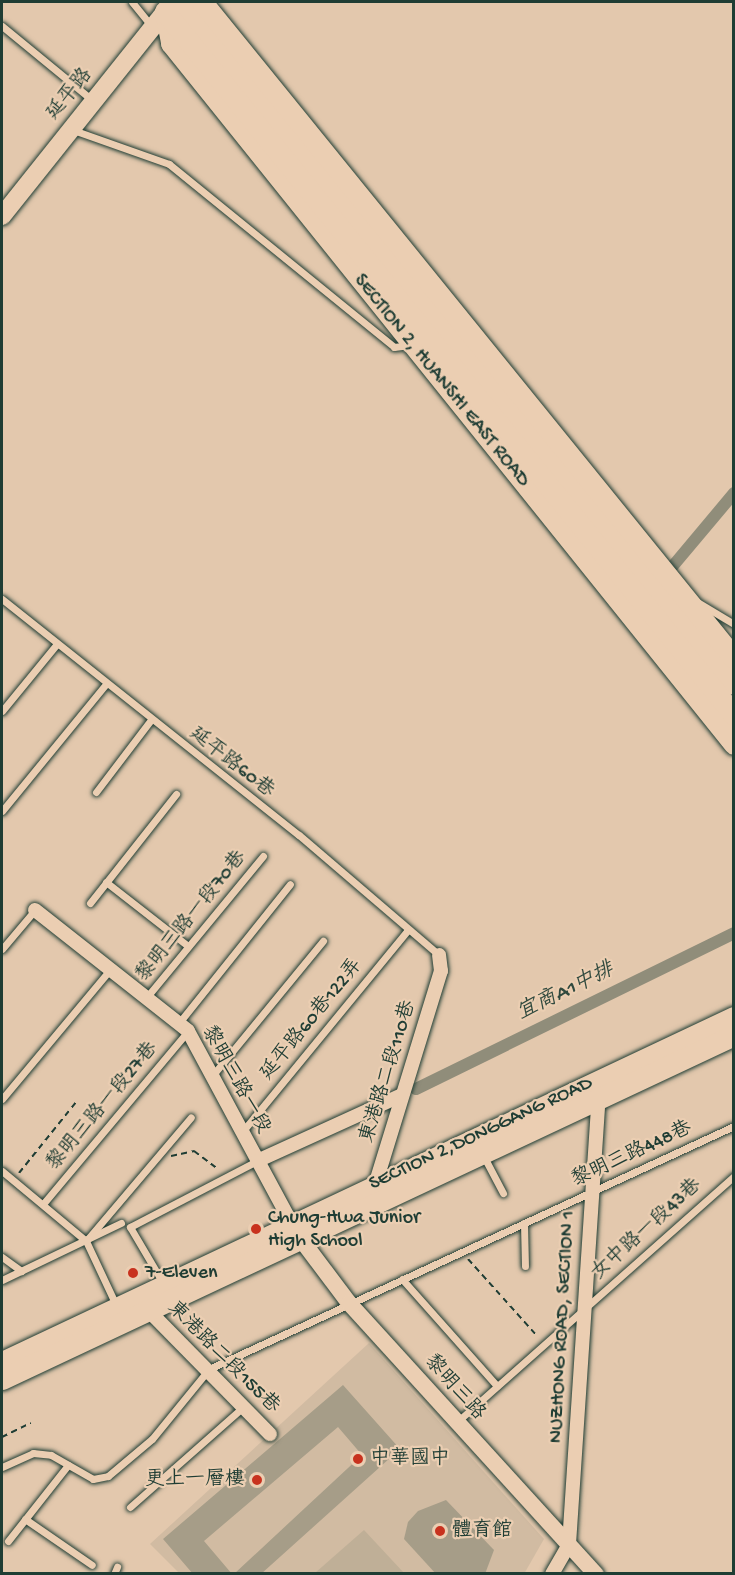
<!DOCTYPE html>
<meta charset="utf-8">
<style>
body{margin:0}
#map{position:relative;width:735px;height:1575px;overflow:hidden;background:#e3c8ad;font-family:"Gochi Hand","LXGW WenKai TC",sans-serif}
div>[style]{position:absolute}
[style*='--x']{left:calc(var(--x)*1px);top:calc(var(--y)*1px);width:calc(var(--w)*1px);rotate:calc(var(--a)*1deg)}
.built>*{inset:0;background:#d1bba2}
.green>*{inset:0;background:#bfaf97}
.canal>*{height:12px;margin:-6px;padding:0 6px;transform-origin:6px;border-radius:6px;background:#908d7a}
.building>*{inset:0;background:#a69d88}
.path>*{height:2px;margin-top:-1px;transform-origin:0;background:repeating-linear-gradient(90deg,#1f3d34 0 6px,transparent 0 10.5px)}
.roads{filter:drop-shadow(0 0 2px #1f3d34) drop-shadow(0 0 2px #1f3d34)}
.service>*{height:7px;margin:-3.5px;padding:0 3.5px;transform-origin:3.5px;border-radius:3.5px;background:#ebceb2}
.minor>*{height:14px;margin:-7px;padding:0 7px;transform-origin:7px;border-radius:7px;background:#ebceb2}
.tertiary>*{height:16px;margin:-8px;padding:0 8px;transform-origin:8px;border-radius:8px;background:#ebceb2}
.secondary>*{height:18px;margin:-9px;padding:0 9px;transform-origin:9px;border-radius:9px;background:#ebceb2}
.primary>*{height:21px;margin:-10.5px;padding:0 10.5px;transform-origin:10.5px;border-radius:10.5px;background:#ebceb2}
.dots>*{width:16px;height:16px;translate:-50% -50%;box-sizing:border-box;border:3px solid #ebceb2;border-radius:50%}
span{translate:-50% -50%;white-space:nowrap;text-align:center;line-height:1.15;-webkit-text-stroke:4.5px #ebceb2;paint-order:stroke}
.street-label{font-size:20px;color:#1f3d34}
.poi-label{font-size:20px;color:#1f3d34}
.left{translate:0 -50%;text-align:left}
.right{translate:-100% -50%;text-align:right}
.water-label{font-size:21px;color:#30493e;font-style:italic}
.frame{position:absolute;inset:0;border:3px solid #1f3d34;pointer-events:none}
</style>
<div id="map">
<div class="built">
<div style="clip-path:polygon(369px 1343px,544px 1539px,524px 1574px,179px 1573px,150px 1544px)"></div>
</div>
<div class="green">
<div style="clip-path:polygon(364px 1530px,404px 1573px,315px 1573px)"></div>
</div>
<div class="canal">
<div style="--x:672;--y:567;--w:97;--a:-50"></div>
<div style="--x:416;--y:1089;--w:354;--a:-26.1"></div>
</div>
<div class="building">
<div style="clip-path:polygon(343px 1385px,400px 1449px,261px 1574px,234px 1574px,362px 1455px,338px 1427px,204px 1541px,232px 1574px,193px 1574px,163px 1539px)"></div>
<div style="clip-path:polygon(446px 1500px,494px 1550px,485px 1574px,436px 1574px,404px 1539px,408px 1522px,418px 1511px)"></div>
</div>
<div class="path">
<div style="--x:171;--y:1156;--w:24;--a:-12"></div>
<div style="--x:194;--y:1151;--w:31;--a:37"></div>
<div style="--x:19;--y:1173;--w:91;--a:-51.2"></div>
<div style="--x:468;--y:1259;--w:105;--a:48.1"></div>
<div style="--x:2;--y:1437;--w:32;--a:-26"></div>
</div>
<div class="roads">
<div class="service">
<div style="--x:132;--y:2;--w:33;--a:51"></div>
<div style="--x:2;--y:26;--w:117;--a:39.4"></div>
<div style="--x:73;--y:130;--w:102;--a:19.5"></div>
<div style="--x:169;--y:164;--w:290;--a:39.1"></div>
<div style="--x:394;--y:347;--w:16;--a:-7"></div>
<div style="--x:2;--y:599;--w:379;--a:38.5"></div>
<div style="--x:299;--y:835;--w:184;--a:40.6"></div>
<div style="--x:694;--y:600;--w:47;--a:31"></div>
<div style="--x:2;--y:711;--w:85;--a:-50.7"></div>
<div style="--x:96;--y:792;--w:89;--a:-52.7"></div>
<div style="--x:2;--y:811;--w:163;--a:-50.7"></div>
<div style="--x:106;--y:882;--w:104;--a:38"></div>
<div style="--x:90;--y:903;--w:139;--a:-51.7"></div>
<div style="--x:2;--y:949;--w:51;--a:-49.8"></div>
<div style="--x:146;--y:998;--w:184;--a:-50.5"></div>
<div style="--x:178;--y:1024;--w:179;--a:-51.3"></div>
<div style="--x:212;--y:1076;--w:175;--a:-50.6"></div>
<div style="--x:2;--y:1099;--w:168;--a:-50.1"></div>
<div style="--x:242;--y:1132;--w:261;--a:-50.6"></div>
<div style="--x:483;--y:1155;--w:43;--a:62.2"></div>
<div style="--x:2;--y:1171;--w:109;--a:39.8"></div>
<div style="--x:86;--y:1241;--w:71;--a:64.9"></div>
<div style="--x:43;--y:1204;--w:226;--a:-50"></div>
<div style="--x:524;--y:1223;--w:43;--a:88.7"></div>
<div style="--x:86;--y:1241;--w:162;--a:-49.7"></div>
<div style="--x:2;--y:1257;--w:24;--a:36"></div>
<div style="--x:402;--y:1279;--w:143;--a:48.4"></div>
<div style="--x:2;--y:1280;--w:132;--a:-25.6"></div>
<div style="--x:163;--y:1283;--w:65;--a:-120.5"></div>
<div style="--x:130;--y:1227;--w:143;--a:-27.5"></div>
<div style="--x:458;--y:1421;--w:369;--a:-41.6"></div>
<div style="--x:2;--y:1467;--w:34;--a:-24"></div>
<div style="--x:33;--y:1453;--w:18;--a:6"></div>
<div style="--x:51;--y:1455;--w:48;--a:29.7"></div>
<div style="--x:93;--y:1479;--w:15;--a:-11"></div>
<div style="--x:108;--y:1476;--w:57;--a:-40.1"></div>
<div style="--x:152;--y:1439;--w:90;--a:-50.8"></div>
<div style="--x:209;--y:1369;--w:579;--a:-24.84"></div>
<div style="--x:130;--y:1507;--w:152;--a:-41.5"></div>
<div style="--x:25;--y:1519;--w:81;--a:34.5"></div>
<div style="--x:8;--y:1541;--w:97;--a:-51.7"></div>
<div style="--x:114;--y:1574;--w:8;--a:-67"></div>
</div>
<div class="minor">
<div style="--x:35;--y:910;--w:195;--a:38.3"></div>
<div style="--x:188;--y:1031;--w:217;--a:61.7"></div>
<div style="--x:257;--y:1161;--w:159;--a:-24.5"></div>
<div style="--x:379;--y:1188;--w:7;--a:-117"></div>
<div style="--x:376;--y:1182;--w:221;--a:-72.9"></div>
<div style="--x:441;--y:971;--w:16;--a:-97"></div>
<div style="--x:148;--y:1310;--w:174;--a:45.5"></div>
<div style="--x:552;--y:1574;--w:34;--a:-60"></div>
<div style="--x:569;--y:1544;--w:450;--a:-86.2"></div>
</div>
<div class="tertiary">
<div style="--x:294;--y:1230;--w:91;--a:53"></div>
<div style="--x:349;--y:1303;--w:367;--a:47.7"></div>
</div>
<div class="secondary">
<div style="--x:2;--y:216;--w:273;--a:-51.4"></div>
</div>
<div class="primary">
<div style="--x:181;--y:2;--w:878;--a:50.96"></div>
<div style="--x:202;--y:2;--w:845;--a:50.96"></div>
<div style="--x:165;--y:11;--w:33;--a:79"></div>
<div style="--x:171;--y:43;--w:899;--a:51.23"></div>
<div style="--x:166;--y:13;--w:903;--a:51.02"></div>
<div style="--x:2;--y:1362;--w:809;--a:-25.24"></div>
<div style="--x:2;--y:1379;--w:809;--a:-25.17"></div>
</div>
</div>
<div class="dots">
<div style="left:256px;top:1229px;background:#c8321e"></div>
<div style="left:133px;top:1273px;background:#c8321e"></div>
<div style="left:358px;top:1459px;background:#c8321e"></div>
<div style="left:257px;top:1480px;background:#c8321e"></div>
<div style="left:440px;top:1531px;background:#c8321e"></div>
</div>
<div class="street-label">
<span style="left:70px;top:95px;rotate:-51deg">延平路</span>
<span style="left:441px;top:381px;rotate:51deg">SECTION 2, HUANSHI EAST ROAD</span>
<span style="left:231px;top:763px;rotate:38deg">延平路60巷</span>
<span style="left:192px;top:917px;rotate:-51deg">黎明三路一段70巷</span>
<span style="left:312px;top:1020px;rotate:-51deg">延平路60巷122弄</span>
<span style="left:389px;top:1072px;rotate:-73deg">東港路二段110巷</span>
<span style="left:235px;top:1080px;rotate:61deg">黎明三路一段</span>
<span style="left:103px;top:1107px;rotate:-50deg">黎明三路一段27巷</span>
<span style="left:481px;top:1134px;rotate:-25deg">SECTION 2,DONGGANG ROAD</span>
<span style="left:632px;top:1155px;rotate:-25deg">黎明三路448巷</span>
<span style="left:647px;top:1230px;rotate:-42deg">女中路一段43巷</span>
<span style="left:563px;top:1327px;rotate:-87deg">NUZHONG ROAD, SECTION 1</span>
<span style="left:223px;top:1358px;rotate:45deg">東港路二段155巷</span>
<span style="left:454px;top:1388px;rotate:48deg">黎明三路</span>
</div>
<div class="poi-label">
<span class="left" style="left:268px;top:1230px">Chung-Hwa Junior<br>High School</span>
<span class="left" style="left:145px;top:1273px">7-Eleven</span>
<span class="left" style="left:370px;top:1459px">中華國中</span>
<span class="right" style="left:245px;top:1480px">更上一層樓</span>
<span class="left" style="left:452px;top:1531px">體育館</span>
</div>
<div class="water-label">
<span style="left:566px;top:993px;rotate:-26deg">宜商A1中排</span>
</div>
<div class="frame"></div>
</div>
